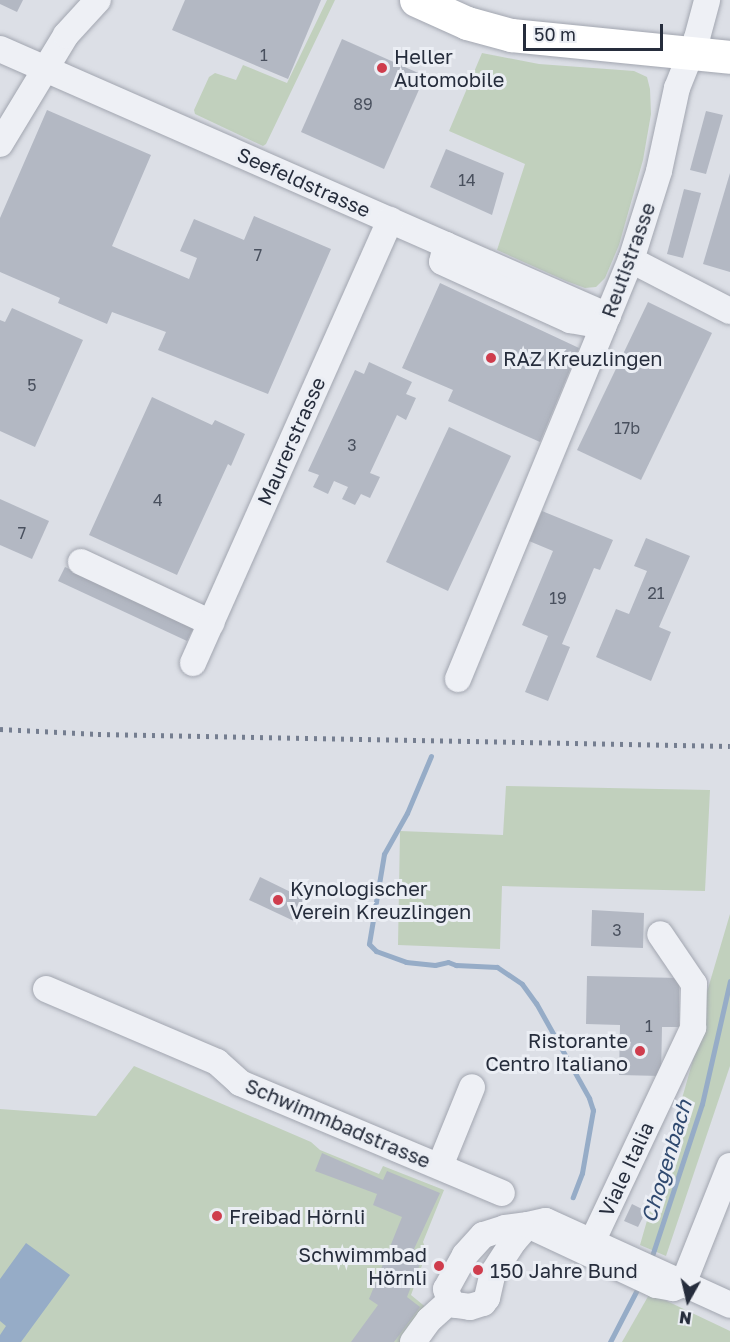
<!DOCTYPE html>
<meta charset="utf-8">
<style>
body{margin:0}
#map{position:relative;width:730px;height:1342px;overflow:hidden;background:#dcdfe6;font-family:"Golos Text",sans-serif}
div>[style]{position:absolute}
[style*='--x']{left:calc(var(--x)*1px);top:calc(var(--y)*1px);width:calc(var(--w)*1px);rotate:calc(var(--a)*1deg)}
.green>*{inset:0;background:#c1d0bd}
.water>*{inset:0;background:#96acc7}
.stream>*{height:5px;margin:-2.5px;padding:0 2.5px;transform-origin:2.5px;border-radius:2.5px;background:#96acc7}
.building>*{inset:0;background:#b3b8c3}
.roads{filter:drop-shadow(0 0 2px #a2a6b0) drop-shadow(0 0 2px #a2a6b0)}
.minor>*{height:26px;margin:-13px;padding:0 13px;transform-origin:13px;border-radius:13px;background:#eef0f5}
.major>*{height:33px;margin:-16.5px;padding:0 16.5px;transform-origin:16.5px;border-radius:16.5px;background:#fff}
.rail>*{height:4.5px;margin-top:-2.25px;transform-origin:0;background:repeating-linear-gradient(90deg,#757e90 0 3px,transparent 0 9px)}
.dots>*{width:16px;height:16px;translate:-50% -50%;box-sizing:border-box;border:3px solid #ebeef4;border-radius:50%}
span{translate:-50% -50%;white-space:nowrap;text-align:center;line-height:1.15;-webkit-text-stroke:6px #ebeef4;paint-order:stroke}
.number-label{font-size:16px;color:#49505e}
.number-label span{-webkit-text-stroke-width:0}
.poi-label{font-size:20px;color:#262d3c}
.left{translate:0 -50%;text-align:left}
.right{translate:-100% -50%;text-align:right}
.street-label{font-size:20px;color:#262d3c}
.water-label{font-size:21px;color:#304a70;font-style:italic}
.north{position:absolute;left:658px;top:1270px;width:60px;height:60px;-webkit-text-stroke:4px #ebeef4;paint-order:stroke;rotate:188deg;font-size:16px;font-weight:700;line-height:24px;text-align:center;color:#262d3c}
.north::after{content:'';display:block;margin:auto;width:21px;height:27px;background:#262d3c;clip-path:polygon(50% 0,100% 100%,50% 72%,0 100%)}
.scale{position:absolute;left:523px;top:24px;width:140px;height:27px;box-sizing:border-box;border:3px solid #262d3c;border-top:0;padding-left:8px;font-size:18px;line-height:21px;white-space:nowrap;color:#262d3c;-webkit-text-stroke:4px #ebeef4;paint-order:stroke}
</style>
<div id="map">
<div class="green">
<div style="clip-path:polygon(327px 0,335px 0,266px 144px,263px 146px,195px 114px,194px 110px,209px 77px,215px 73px,236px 80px,243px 65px,287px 83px)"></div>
<div style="clip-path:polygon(482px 53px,539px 64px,634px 71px,647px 77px,650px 89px,651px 114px,643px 160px,619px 245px,605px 278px,596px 287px,585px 288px,566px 281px,497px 250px,525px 164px,449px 131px)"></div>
<div style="clip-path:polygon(506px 786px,710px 790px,705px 891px,502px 886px,500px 949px,398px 945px,400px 831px,503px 835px)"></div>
<div style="clip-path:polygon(730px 914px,730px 1066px,666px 1256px,640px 1245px,693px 1060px,704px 1002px)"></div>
<div style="clip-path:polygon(134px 1066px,311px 1142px,320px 1150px,379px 1174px,383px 1166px,444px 1190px,423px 1242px,427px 1252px,411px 1295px,428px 1309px,405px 1342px,0 1342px,0 1109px,96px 1116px)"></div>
<div style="clip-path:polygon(650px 1293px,730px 1331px,730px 1342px,622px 1342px)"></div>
</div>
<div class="water">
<div style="clip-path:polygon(26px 1243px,70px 1275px,21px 1342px,0 1342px,0 1335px,6px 1326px,0 1321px,0 1279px)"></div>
</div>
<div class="stream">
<div style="--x:431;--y:756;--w:62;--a:112.8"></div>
<div style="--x:407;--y:813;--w:47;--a:119.3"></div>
<div style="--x:384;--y:854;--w:91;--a:99.5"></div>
<div style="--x:369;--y:944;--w:10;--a:45"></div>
<div style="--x:376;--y:951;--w:32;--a:20"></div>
<div style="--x:406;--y:962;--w:29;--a:6"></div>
<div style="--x:435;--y:965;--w:13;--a:-13"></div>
<div style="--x:448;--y:962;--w:9;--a:21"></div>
<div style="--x:456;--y:965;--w:41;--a:2.8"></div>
<div style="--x:497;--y:967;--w:30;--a:34"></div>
<div style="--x:522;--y:984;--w:24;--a:54"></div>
<div style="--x:536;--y:1003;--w:109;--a:60.8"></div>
<div style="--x:589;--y:1098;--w:13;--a:72"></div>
<div style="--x:593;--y:1110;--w:64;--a:99.9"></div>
<div style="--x:582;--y:1173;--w:26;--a:111"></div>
<div style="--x:650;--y:1262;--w:166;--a:-71.8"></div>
<div style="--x:702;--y:1104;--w:126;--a:-77.2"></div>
<div style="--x:610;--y:1342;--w:65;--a:-62.7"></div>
</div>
<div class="building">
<div style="clip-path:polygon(0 0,23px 0,17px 12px,0 4px)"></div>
<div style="clip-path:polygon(185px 0,321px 0,288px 79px,172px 30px)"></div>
<div style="clip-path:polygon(342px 39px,425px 76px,384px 169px,301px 132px)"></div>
<div style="clip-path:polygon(47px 110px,151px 155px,112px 246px,189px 279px,197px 258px,180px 251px,194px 219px,244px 240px,254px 216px,331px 249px,268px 394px,158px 350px,166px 332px,112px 312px,107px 324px,58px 303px,60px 298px,0 272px,0 218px)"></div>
<div style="clip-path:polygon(706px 111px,723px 115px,706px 174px,690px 170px)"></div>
<div style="clip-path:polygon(446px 149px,504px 173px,492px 215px,430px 187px)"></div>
<div style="clip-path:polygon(730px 173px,730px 272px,703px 264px)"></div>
<div style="clip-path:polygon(684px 189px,701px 193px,683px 258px,667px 254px)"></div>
<div style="clip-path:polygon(440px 283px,579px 348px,540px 442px,448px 401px,453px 390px,402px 368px)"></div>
<div style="clip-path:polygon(648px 302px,712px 333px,641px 480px,577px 450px)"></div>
<div style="clip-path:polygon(12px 308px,83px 340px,35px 447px,0 431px,0 320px,5px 322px)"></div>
<div style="clip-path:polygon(369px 362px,412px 382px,406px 394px,416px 398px,406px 420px,397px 415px,370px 473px,380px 477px,370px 498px,361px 494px,355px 505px,342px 499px,348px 487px,334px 481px,328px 494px,313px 487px,319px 475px,308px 471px,355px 370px,364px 374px)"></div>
<div style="clip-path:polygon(152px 397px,212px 425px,215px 420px,245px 434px,231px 466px,228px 464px,177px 575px,89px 535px)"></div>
<div style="clip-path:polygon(449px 427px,511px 456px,448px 591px,386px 562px)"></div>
<div style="clip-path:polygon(0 499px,49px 521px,32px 559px,0 545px)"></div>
<div style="clip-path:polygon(542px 511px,613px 540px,600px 570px,594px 568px,562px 644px,570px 647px,548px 701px,525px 692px,548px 636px,522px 625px,553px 551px,529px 541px)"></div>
<div style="clip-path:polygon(646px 538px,690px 556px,659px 627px,671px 632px,651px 681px,596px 657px,616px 609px,629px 614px,647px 571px,634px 566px)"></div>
<div style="clip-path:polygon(65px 567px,194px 627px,187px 641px,58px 581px)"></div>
<div style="clip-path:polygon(260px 877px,307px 900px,296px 922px,249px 900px)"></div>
<div style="clip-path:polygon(592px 910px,644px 913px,643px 948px,591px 946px)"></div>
<div style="clip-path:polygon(587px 976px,679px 978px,679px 1027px,662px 1027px,661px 1076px,619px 1075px,620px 1025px,586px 1024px)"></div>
<div style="clip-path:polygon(322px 1153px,383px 1180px,387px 1171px,440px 1193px,414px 1249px,424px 1254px,407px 1297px,420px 1307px,394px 1342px,351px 1342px,378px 1305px,369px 1299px,402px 1217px,373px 1205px,377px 1194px,315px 1171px)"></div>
<div style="clip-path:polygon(632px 1204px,646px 1211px,638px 1227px,624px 1221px)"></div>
</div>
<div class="roads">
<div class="minor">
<div style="--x:0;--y:49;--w:664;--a:23.71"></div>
<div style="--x:0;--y:144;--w:127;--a:-58.8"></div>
<div style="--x:66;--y:35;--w:47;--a:-47.6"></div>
<div style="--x:446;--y:245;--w:17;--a:103"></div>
<div style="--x:442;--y:262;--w:141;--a:24.4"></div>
<div style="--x:570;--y:320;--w:34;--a:10"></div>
<div style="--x:631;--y:260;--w:111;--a:27.3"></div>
<div style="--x:81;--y:562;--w:144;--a:25.1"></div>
<div style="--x:193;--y:663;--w:485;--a:-66"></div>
<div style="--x:458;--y:679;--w:453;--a:-67.6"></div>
<div style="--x:631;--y:260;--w:93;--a:-72.5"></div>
<div style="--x:659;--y:171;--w:85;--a:-77.8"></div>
<div style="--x:677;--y:88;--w:54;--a:-68.2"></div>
<div style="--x:697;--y:38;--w:39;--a:-75"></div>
<div style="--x:46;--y:989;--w:186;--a:23.1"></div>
<div style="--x:217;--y:1062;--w:31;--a:42"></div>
<div style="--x:240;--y:1083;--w:284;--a:22.8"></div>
<div style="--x:440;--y:1166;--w:85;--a:-67.9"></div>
<div style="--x:592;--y:1242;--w:237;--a:-64.7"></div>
<div style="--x:693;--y:1028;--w:44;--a:-88.7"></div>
<div style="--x:694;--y:984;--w:60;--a:-124.2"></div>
<div style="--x:683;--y:1284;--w:11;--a:158"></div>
<div style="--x:673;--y:1288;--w:17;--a:-170"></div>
<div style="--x:656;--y:1285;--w:141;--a:-154.9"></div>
<div style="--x:528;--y:1225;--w:23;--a:173"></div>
<div style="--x:505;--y:1228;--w:23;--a:162"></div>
<div style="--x:483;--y:1235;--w:27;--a:132"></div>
<div style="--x:465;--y:1255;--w:39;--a:119"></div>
<div style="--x:446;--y:1289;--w:13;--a:72"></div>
<div style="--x:450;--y:1301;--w:7;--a:34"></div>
<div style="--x:456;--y:1305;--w:14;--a:8"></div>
<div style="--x:470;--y:1307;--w:14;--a:-17"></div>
<div style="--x:483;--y:1303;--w:6;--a:-51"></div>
<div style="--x:487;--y:1298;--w:26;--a:-77"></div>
<div style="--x:493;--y:1273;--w:38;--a:-57"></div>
<div style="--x:514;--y:1241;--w:21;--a:-49"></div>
<div style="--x:528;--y:1225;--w:18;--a:-13"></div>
<div style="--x:546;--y:1221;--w:202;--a:24.5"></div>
<div style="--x:683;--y:1284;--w:127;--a:-68.3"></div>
<div style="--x:413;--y:1342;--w:27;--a:-54"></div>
<div style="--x:429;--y:1320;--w:28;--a:-42"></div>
</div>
<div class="major">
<div style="--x:416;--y:0;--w:56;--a:24.3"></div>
<div style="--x:467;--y:23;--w:46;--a:15.3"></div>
<div style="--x:511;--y:35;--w:220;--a:5.7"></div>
</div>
</div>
<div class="rail">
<div style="--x:0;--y:729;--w:98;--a:2.9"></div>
<div style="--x:98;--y:734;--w:632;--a:1.09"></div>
</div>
<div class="dots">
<div style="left:382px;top:68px;background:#cf3d4d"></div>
<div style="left:491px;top:358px;background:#cf3d4d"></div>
<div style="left:278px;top:900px;background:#cf3d4d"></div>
<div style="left:640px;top:1051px;background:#cf3d4d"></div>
<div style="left:217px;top:1216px;background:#cf3d4d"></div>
<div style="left:439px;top:1266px;background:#cf3d4d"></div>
<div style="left:478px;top:1270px;background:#cf3d4d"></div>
</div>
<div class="number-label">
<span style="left:264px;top:55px">1</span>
<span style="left:363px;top:104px">89</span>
<span style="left:467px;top:180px">14</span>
<span style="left:258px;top:255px">7</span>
<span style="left:32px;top:385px">5</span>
<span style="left:627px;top:428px">17b</span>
<span style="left:352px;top:445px">3</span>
<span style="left:158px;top:500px">4</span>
<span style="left:22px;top:533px">7</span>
<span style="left:656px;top:593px">21</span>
<span style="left:558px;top:598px">19</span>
<span style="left:617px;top:930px">3</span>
<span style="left:649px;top:1026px">1</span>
</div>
<div class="poi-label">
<span class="left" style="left:394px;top:68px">Heller<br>Automobile</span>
<span class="left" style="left:503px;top:358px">RAZ Kreuzlingen</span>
<span class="left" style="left:290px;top:900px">Kynologischer<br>Verein Kreuzlingen</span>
<span class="right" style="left:628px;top:1052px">Ristorante<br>Centro Italiano</span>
<span class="left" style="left:229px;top:1216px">Freibad Hörnli</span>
<span class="right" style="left:427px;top:1266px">Schwimmbad<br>Hörnli</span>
<span class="left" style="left:490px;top:1270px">150 Jahre Bund</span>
</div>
<div class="street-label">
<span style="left:304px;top:182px;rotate:24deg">Seefeldstrasse</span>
<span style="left:628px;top:260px;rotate:-70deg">Reutistrasse</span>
<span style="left:291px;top:441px;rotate:-66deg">Maurerstrasse</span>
<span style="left:338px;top:1123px;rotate:23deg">Schwimmbadstrasse</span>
<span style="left:626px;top:1169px;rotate:-65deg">Viale Italia</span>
</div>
<div class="water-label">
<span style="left:666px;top:1161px;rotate:-73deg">Chogenbach</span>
</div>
<div class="north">N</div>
<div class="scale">50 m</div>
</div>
